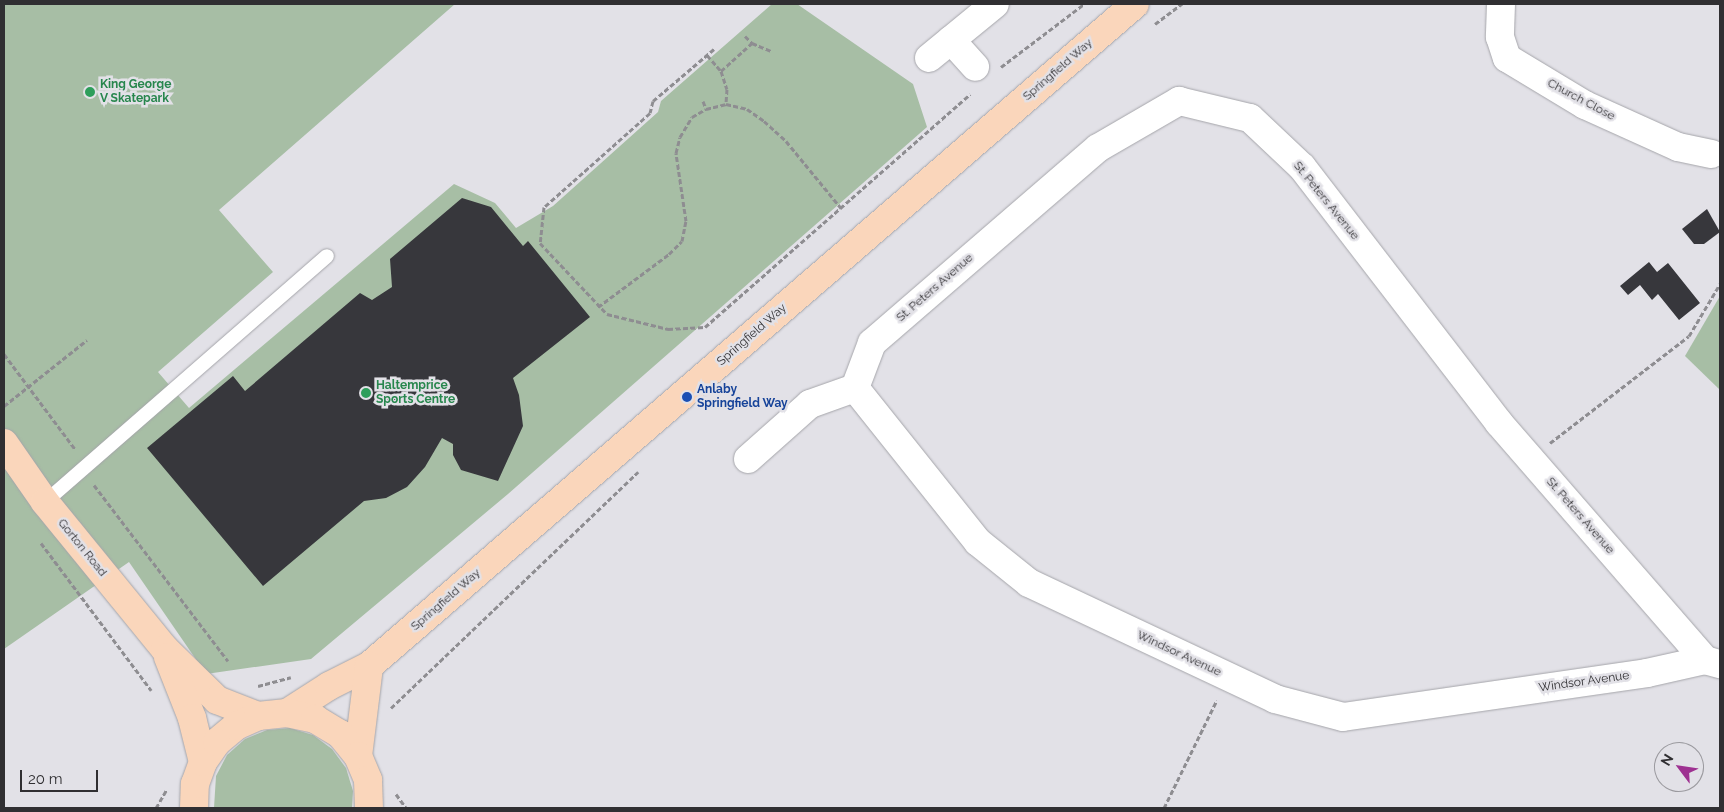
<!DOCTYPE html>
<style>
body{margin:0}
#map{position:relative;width:1724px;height:812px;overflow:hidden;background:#e2e1e7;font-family:Raleway,sans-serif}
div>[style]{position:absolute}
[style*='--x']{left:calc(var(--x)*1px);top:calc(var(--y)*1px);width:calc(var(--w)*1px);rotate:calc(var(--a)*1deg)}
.green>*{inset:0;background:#a7bea5}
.building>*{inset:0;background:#37373c}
.path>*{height:3px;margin-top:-1.5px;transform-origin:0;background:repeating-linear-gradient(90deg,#8e8d91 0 5px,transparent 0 7.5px)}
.roads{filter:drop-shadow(0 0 1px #a5a5aa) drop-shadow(0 0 1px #a5a5aa)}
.service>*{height:14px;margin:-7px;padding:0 7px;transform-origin:7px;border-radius:7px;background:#fff}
.minor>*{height:28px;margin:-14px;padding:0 14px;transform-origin:14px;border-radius:14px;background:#fff}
.secondary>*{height:28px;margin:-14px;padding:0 14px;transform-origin:14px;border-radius:14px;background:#fad6bb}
.dots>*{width:14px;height:14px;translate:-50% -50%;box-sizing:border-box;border:2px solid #e2e1e7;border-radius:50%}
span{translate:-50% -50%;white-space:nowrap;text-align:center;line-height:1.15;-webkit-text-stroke:5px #e2e1e7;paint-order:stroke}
.street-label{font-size:12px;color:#302f32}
.leisure-label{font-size:12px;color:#27864d;font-weight:700}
.left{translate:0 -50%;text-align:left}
.transit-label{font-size:12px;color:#164399;font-weight:700}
.frame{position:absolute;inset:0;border:5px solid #302f32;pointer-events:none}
.north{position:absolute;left:1654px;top:742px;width:50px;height:50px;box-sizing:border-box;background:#e2e1e7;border:1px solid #9b9a9f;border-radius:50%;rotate:301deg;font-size:14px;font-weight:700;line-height:20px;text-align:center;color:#302f32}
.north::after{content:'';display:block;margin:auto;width:18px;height:22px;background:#9e3191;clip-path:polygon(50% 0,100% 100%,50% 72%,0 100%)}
.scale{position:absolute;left:20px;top:770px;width:78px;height:22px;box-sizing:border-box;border:2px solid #302f32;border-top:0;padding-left:6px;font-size:15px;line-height:18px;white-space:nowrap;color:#302f32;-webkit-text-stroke:4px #e2e1e7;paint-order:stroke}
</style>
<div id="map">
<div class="green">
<div style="clip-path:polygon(4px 4px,455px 4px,219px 210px,273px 272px,158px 372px,189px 408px,454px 184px,495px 203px,516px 228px,553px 206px,658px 112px,661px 101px,772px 4px,797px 4px,913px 84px,927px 127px,508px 494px,311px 659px,206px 674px,129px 562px,4px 649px)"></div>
<div style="clip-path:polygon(1720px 296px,1720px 390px,1685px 356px)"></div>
<div style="clip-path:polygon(290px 728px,313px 735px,332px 749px,346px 768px,353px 791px,352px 808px,214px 808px,216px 776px,227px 755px,245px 739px,267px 730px)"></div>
</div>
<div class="building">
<div style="clip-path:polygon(462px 198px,491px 207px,523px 246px,528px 241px,590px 317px,513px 378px,519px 395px,523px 426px,498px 481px,461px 470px,453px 455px,453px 444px,442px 438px,425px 467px,407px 487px,386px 498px,364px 501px,263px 586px,147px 448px,233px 376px,245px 391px,360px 293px,372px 300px,392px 287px,390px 259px)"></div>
<div style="clip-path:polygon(1707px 209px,1720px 232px,1704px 244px,1694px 244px,1682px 229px)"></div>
<div style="clip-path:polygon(1649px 262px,1657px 272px,1668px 263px,1700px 303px,1679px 320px,1658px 294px,1652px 300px,1640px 285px,1628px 295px,1620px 286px)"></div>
</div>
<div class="path">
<div style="--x:1155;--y:24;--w:34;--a:-37"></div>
<div style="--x:745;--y:36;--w:10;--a:45"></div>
<div style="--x:752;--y:43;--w:21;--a:23"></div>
<div style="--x:714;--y:49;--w:80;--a:139.6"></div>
<div style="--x:653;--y:101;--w:12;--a:104"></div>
<div style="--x:650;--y:113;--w:142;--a:138.4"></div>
<div style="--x:544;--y:207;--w:36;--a:96"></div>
<div style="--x:540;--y:243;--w:98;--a:46.7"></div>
<div style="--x:607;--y:314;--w:63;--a:13.8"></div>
<div style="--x:668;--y:329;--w:37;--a:-3"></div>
<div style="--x:705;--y:327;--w:353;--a:-41.3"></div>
<div style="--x:707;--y:55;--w:21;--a:49"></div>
<div style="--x:721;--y:71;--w:19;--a:72"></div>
<div style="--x:727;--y:89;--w:15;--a:94"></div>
<div style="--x:1001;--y:67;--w:104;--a:-37.2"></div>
<div style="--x:721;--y:71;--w:42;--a:-42.1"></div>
<div style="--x:703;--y:101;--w:9;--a:69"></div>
<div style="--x:598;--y:307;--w:89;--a:-36.7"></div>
<div style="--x:669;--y:254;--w:18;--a:-45"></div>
<div style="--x:682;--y:241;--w:20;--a:-79"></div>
<div style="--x:686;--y:221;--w:69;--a:-98.4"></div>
<div style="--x:676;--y:153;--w:16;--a:-76"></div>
<div style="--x:680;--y:137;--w:23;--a:-59"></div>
<div style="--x:692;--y:117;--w:16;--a:-30"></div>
<div style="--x:706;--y:109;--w:21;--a:-14"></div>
<div style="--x:726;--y:104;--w:22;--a:13"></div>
<div style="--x:747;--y:109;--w:21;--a:35"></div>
<div style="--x:764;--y:121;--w:30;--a:42"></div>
<div style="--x:786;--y:141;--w:87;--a:50.6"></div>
<div style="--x:4;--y:354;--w:119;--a:53.2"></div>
<div style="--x:4;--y:406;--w:106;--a:-38.5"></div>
<div style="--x:1550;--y:443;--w:175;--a:-37.6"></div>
<div style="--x:1689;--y:336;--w:61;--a:-59.2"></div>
<div style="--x:94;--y:485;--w:221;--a:52.7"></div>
<div style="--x:41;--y:543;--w:184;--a:53.2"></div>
<div style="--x:258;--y:686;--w:34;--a:-15"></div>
<div style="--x:391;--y:708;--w:342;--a:-43.7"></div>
<div style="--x:396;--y:794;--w:17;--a:54"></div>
<div style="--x:156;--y:808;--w:22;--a:-60"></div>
<div style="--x:1164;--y:808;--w:120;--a:-63.9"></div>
</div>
<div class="roads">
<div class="service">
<div style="--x:45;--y:502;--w:374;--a:-41.1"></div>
</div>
<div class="minor">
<div style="--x:1501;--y:4;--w:33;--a:92"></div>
<div style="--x:1500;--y:37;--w:22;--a:72"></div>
<div style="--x:1507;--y:58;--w:91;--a:31.1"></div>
<div style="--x:1585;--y:105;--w:102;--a:24.3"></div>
<div style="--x:1678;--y:147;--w:34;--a:12"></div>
<div style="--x:951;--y:40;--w:36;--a:48"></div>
<div style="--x:929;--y:58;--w:85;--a:-39.3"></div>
<div style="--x:855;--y:388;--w:48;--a:-69.3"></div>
<div style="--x:872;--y:343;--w:298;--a:-40.8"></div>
<div style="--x:1098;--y:148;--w:94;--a:-30.1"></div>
<div style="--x:1179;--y:101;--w:73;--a:13.5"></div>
<div style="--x:1250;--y:118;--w:71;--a:43.3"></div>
<div style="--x:1302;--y:167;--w:323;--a:52.4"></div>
<div style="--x:1499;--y:423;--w:314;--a:49"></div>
<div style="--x:748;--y:459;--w:83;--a:-41.6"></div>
<div style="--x:810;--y:404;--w:48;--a:-19.6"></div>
<div style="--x:855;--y:388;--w:197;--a:51.4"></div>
<div style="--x:978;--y:542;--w:65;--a:38.8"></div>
<div style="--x:1029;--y:583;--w:272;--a:25.2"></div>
<div style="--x:1275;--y:699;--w:70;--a:14.8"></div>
<div style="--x:1343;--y:717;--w:307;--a:-8.2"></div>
<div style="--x:1647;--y:673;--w:59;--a:-12.6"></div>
<div style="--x:1705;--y:660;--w:15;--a:16"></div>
</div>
<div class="secondary">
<div style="--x:4;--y:443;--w:72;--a:55.2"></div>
<div style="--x:45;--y:502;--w:190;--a:50.8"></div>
<div style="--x:165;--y:649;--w:73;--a:44.4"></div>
<div style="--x:217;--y:700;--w:44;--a:21.3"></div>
<div style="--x:168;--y:657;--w:66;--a:68.5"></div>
<div style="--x:192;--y:718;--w:45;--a:76"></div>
<div style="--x:287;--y:713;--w:50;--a:-32.7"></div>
<div style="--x:329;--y:686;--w:45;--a:-26.6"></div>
<div style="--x:369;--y:666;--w:1012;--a:-40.83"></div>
<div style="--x:358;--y:756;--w:91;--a:-83"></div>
<div style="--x:194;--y:808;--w:24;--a:-88"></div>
<div style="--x:195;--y:784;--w:23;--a:-70"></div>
<div style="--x:203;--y:762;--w:24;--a:-55"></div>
<div style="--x:217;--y:742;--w:25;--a:-40"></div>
<div style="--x:236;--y:726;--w:24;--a:-24"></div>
<div style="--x:258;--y:716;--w:29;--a:-6"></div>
<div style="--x:287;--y:713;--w:29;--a:12"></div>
<div style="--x:315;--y:719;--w:29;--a:31"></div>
<div style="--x:340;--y:734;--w:28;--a:51"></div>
<div style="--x:358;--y:756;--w:26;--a:67"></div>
<div style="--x:368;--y:780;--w:28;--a:88"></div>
</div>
</div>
<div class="dots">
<div style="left:90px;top:92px;background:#2e9e5b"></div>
<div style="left:366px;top:393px;background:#2e9e5b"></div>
<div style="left:687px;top:397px;background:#1a4fb4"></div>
</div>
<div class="street-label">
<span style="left:1058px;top:70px;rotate:-41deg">Springfield Way</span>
<span style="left:1581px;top:100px;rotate:28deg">Church Close</span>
<span style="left:1326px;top:201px;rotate:51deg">St. Peters Avenue</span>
<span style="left:935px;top:288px;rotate:-41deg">St. Peters Avenue</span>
<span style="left:752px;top:335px;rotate:-41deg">Springfield Way</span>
<span style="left:1580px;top:516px;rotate:49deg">St. Peters Avenue</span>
<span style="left:82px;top:548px;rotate:51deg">Gorton Road</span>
<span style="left:446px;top:600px;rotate:-41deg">Springfield Way</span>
<span style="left:1179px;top:654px;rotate:25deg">Windsor Avenue</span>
<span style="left:1584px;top:682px;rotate:-8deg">Windsor Avenue</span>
</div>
<div class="leisure-label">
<span class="left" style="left:100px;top:92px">King George<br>V Skatepark</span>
<span class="left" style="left:376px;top:393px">Haltemprice<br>Sports Centre</span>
</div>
<div class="transit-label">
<span class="left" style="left:697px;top:397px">Anlaby<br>Springfield Way</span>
</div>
<div class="frame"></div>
<div class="north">N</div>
<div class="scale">20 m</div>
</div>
